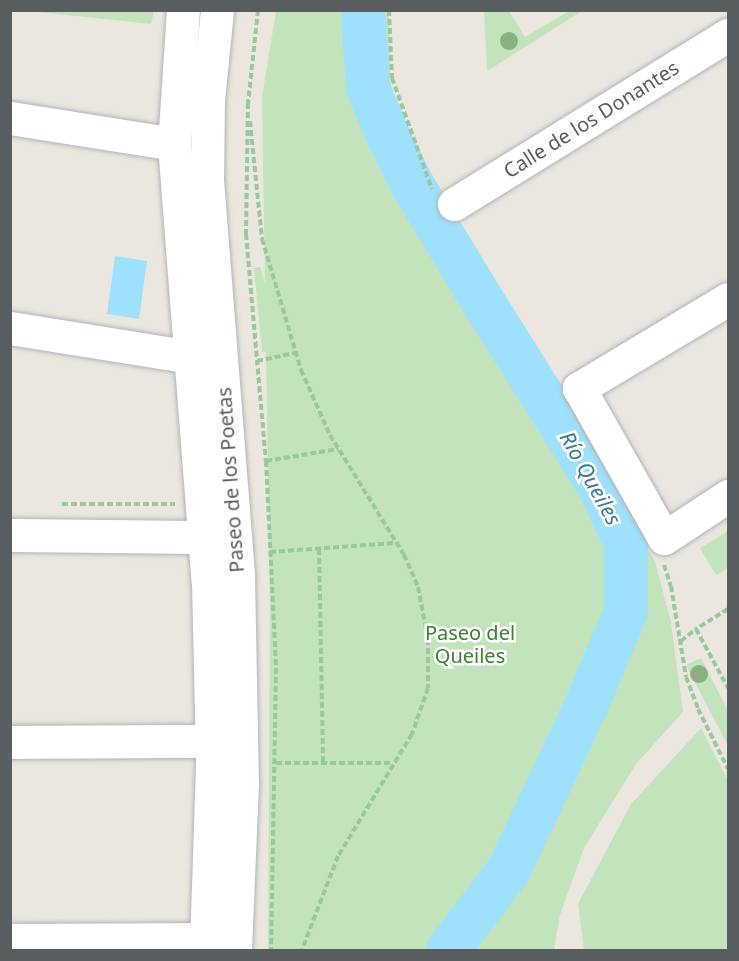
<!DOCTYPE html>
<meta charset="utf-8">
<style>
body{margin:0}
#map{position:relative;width:739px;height:961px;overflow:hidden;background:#ebe7df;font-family:"Noto Sans",sans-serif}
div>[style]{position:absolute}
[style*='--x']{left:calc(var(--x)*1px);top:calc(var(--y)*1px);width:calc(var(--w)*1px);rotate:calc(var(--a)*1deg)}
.green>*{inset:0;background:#c2e3bc}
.water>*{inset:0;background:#9fe1fc}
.river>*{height:44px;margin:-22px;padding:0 22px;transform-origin:22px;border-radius:22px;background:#9fe1fc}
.path>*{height:4px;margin-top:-2px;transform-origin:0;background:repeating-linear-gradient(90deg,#99c89e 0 6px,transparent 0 9px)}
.roads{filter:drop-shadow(0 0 2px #b0b4b7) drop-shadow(0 0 2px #b0b4b7)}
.minor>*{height:33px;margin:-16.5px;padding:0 16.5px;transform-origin:16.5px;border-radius:16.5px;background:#fff}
.trees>*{width:18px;height:18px;margin:-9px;border-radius:50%;background:#8caf82}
span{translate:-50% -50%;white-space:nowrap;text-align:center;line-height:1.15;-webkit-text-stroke:5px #fff;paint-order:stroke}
.street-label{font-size:20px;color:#585d60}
.park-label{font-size:20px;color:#3e8136}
.water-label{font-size:21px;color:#39779b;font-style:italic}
.frame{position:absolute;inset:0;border:12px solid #585d60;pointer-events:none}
</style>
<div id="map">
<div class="green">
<div style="clip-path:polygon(20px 10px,154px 10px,154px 11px,151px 24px)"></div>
<div style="clip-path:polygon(276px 11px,389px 11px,390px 80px,397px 116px,427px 185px,440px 207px,457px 224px,522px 327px,547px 390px,655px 561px,671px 622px,683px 712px,636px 764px,584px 848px,560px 915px,554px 950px,268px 950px,270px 611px,266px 352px,262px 352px,254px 268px,260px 267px,265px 283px,262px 97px)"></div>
<div style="clip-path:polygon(484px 11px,509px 11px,525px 37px,569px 11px,582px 11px,487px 71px)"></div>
<div style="clip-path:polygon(728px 531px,728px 568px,716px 575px,700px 548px)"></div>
<div style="clip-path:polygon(701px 658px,728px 711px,728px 746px,686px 665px)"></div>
<div style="clip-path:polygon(701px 728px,728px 781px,728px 950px,584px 950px,578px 904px,631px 804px)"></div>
</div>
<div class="water">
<div style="clip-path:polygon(115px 256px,147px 261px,139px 319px,107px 314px)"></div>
</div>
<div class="river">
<div style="--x:363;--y:10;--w:78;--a:86.3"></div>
<div style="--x:368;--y:88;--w:56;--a:67.1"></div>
<div style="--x:390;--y:140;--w:49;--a:63.4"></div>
<div style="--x:412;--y:184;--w:135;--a:58.9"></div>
<div style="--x:482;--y:300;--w:220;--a:57.8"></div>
<div style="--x:599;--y:486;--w:63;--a:64.7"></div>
<div style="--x:626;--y:543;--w:68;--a:90"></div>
<div style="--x:626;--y:611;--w:99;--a:112.7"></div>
<div style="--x:588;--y:702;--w:186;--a:115.2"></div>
<div style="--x:509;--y:870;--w:101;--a:127.3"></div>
</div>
<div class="path">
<div style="--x:258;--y:10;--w:94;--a:96.1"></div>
<div style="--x:248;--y:103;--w:131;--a:90.9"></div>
<div style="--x:246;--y:234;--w:228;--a:85"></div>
<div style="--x:266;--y:461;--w:207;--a:87.2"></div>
<div style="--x:276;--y:668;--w:282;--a:91"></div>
<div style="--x:389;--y:10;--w:68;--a:87.5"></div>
<div style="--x:392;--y:78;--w:118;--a:70.2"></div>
<div style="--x:250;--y:121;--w:119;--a:84.2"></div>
<div style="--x:262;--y:239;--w:137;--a:73.4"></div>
<div style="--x:301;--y:370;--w:71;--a:66"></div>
<div style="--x:330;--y:435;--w:141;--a:58.3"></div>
<div style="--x:404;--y:555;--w:35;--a:66"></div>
<div style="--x:418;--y:587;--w:53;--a:79.1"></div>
<div style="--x:428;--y:639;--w:49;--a:90"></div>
<div style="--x:428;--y:688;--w:49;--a:109.2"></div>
<div style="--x:412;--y:734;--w:143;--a:121.2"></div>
<div style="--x:338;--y:856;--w:101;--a:111"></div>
<div style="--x:257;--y:361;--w:39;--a:-12"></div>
<div style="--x:266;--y:461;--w:73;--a:-9.5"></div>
<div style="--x:62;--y:504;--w:113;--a:0"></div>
<div style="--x:319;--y:549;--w:214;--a:88.9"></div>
<div style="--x:270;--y:552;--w:125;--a:-4.1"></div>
<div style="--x:664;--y:565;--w:22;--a:72"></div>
<div style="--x:671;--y:586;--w:92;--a:80.6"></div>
<div style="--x:686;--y:677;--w:34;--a:69"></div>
<div style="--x:698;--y:709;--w:67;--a:63.4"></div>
<div style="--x:728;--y:609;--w:38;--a:148"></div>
<div style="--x:696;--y:629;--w:67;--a:61.5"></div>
<div style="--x:681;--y:641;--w:19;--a:-39"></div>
<div style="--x:276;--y:763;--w:117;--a:0"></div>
</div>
<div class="roads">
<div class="minor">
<div style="--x:183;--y:10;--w:134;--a:93.8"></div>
<div style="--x:174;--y:144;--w:439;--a:85.6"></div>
<div style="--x:208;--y:582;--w:183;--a:88.7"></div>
<div style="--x:212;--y:765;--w:185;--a:91.9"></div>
<div style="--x:217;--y:10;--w:90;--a:95.7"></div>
<div style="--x:208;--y:100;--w:80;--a:90.7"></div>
<div style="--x:207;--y:180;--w:398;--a:85.5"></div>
<div style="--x:238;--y:577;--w:206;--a:88.9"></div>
<div style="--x:242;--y:783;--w:167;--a:92.4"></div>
<div style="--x:10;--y:118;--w:166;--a:9"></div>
<div style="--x:454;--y:204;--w:322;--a:-31.7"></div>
<div style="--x:728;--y:299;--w:174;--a:149.1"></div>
<div style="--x:579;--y:388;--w:172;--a:60.5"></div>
<div style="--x:664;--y:538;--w:77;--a:-33.3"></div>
<div style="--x:10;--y:328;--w:183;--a:9.1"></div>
<div style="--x:10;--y:535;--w:194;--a:0.6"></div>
<div style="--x:10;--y:742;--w:201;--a:-0.3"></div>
<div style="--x:10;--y:940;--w:196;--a:-0.3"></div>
</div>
</div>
<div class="trees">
<div style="left:509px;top:41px"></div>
<div style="left:699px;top:674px"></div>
</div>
<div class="street-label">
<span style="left:591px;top:119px;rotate:-32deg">Calle de los Donantes</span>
<span style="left:230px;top:480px;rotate:-94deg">Paseo de los Poetas</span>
</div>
<div class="park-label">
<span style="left:470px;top:644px">Paseo del<br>Queiles</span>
</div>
<div class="water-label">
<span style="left:591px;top:478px;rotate:61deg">Río Queiles</span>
</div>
<div class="frame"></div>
</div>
